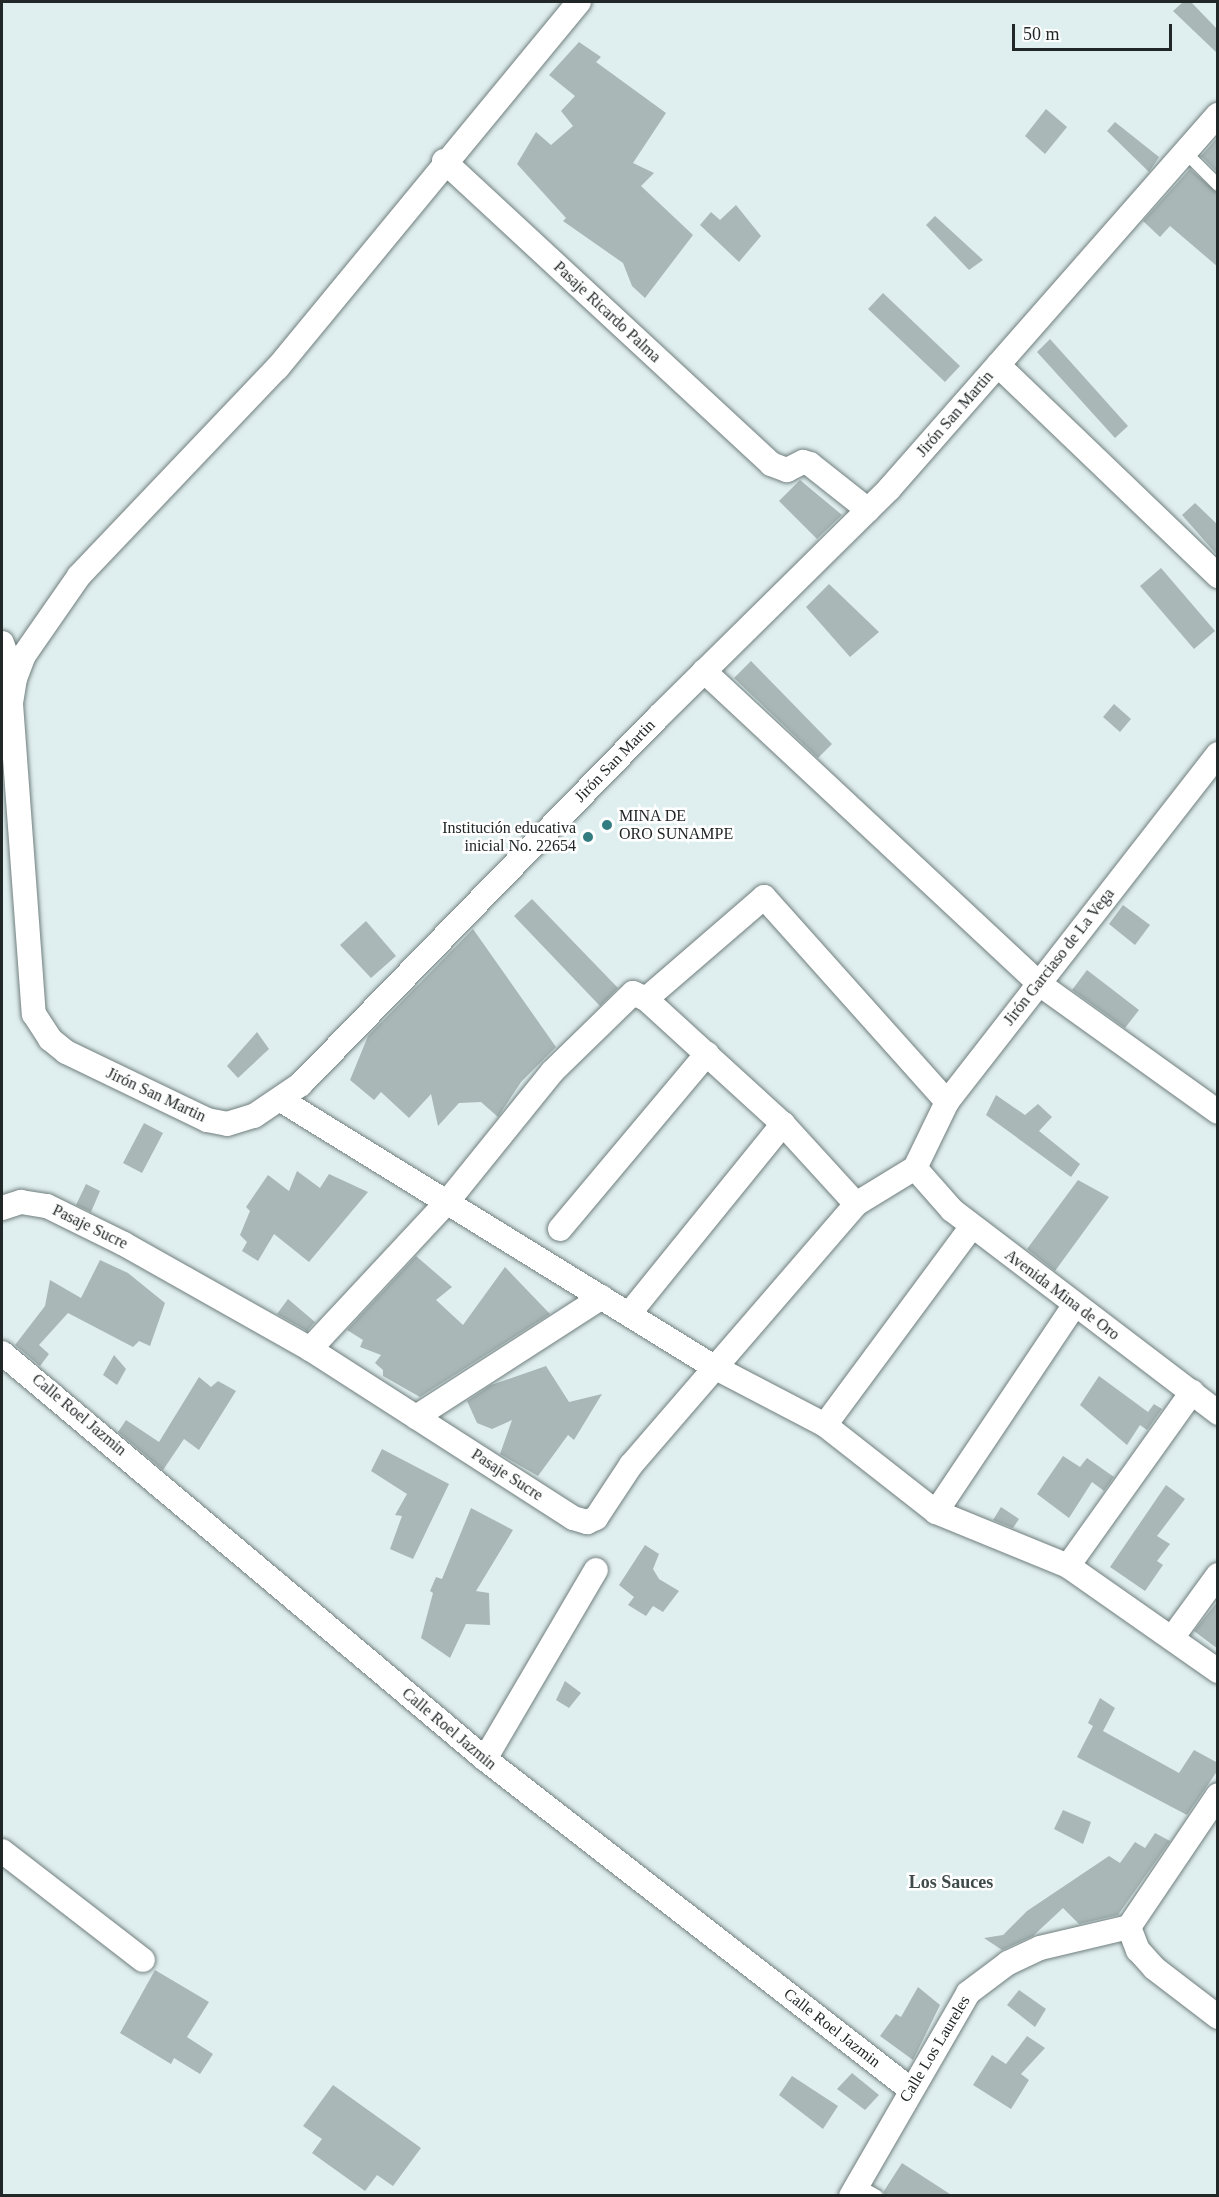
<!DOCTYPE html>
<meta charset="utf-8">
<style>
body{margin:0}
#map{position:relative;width:1219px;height:2197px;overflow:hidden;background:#dfeeee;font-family:Georgia,serif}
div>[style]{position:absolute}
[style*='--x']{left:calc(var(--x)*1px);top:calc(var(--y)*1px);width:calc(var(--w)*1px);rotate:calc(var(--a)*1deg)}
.building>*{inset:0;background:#a9b7b7}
.roads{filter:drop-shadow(0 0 2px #717e7e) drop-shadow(0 0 2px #717e7e)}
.lane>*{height:12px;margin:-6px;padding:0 6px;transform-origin:6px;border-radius:6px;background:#fff}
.street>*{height:24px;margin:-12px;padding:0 12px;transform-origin:12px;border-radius:12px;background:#fff}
.dots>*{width:16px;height:16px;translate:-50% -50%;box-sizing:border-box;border:3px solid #fff;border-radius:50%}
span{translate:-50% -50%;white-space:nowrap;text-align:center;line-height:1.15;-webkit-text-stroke:5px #fff;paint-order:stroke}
.street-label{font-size:16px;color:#212626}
.poi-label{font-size:16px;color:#212626}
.left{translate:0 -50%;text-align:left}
.right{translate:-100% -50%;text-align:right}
.neighbourhood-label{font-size:18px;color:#3f4b4b;font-weight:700}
.frame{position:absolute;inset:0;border:3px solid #212626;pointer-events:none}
.scale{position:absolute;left:1012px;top:24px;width:160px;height:27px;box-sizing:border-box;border:3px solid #212626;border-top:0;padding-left:8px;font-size:18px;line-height:21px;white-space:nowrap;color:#212626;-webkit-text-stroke:4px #fff;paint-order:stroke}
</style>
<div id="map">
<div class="building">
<div style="clip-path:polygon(1183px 2px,1191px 2px,1218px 30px,1218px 54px,1173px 11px)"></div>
<div style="clip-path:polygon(579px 42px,601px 57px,596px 62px,666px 113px,633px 163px,654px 173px,641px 186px,693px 235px,645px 298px,632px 286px,623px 263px,563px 221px,566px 218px,517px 164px,536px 132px,551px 145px,573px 126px,561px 111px,575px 96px,549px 75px)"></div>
<div style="clip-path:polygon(1046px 109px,1067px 127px,1045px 154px,1025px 136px)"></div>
<div style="clip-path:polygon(1115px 122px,1159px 157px,1149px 172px,1107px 131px)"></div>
<div style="clip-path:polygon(1218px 137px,1218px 173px,1201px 156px)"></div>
<div style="clip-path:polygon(1190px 169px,1218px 193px,1218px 267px,1170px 226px,1160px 237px,1143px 221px)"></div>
<div style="clip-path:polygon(736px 205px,761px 236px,739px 262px,700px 225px,711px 212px,720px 220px)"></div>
<div style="clip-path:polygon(935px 216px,983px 260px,969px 270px,926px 225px)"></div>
<div style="clip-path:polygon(883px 293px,960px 366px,945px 382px,868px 309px)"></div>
<div style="clip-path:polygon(1050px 339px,1128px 426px,1115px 438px,1037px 352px)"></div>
<div style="clip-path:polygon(800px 480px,842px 515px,817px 539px,779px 501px)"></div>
<div style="clip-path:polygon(1195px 503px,1218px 525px,1218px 556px,1182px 515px)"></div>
<div style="clip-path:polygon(1161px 568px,1215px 631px,1194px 649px,1140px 586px)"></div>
<div style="clip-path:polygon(829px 584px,879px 632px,850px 657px,806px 607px)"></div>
<div style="clip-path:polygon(751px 661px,832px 744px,818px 758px,734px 678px)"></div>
<div style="clip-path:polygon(1114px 704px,1131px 719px,1120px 732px,1103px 717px)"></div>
<div style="clip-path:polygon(532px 899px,618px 988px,600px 1006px,514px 916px)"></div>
<div style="clip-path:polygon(1123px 905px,1150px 925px,1135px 945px,1109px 924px)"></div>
<div style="clip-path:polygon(366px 921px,396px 956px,371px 978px,340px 945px)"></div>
<div style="clip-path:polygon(473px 929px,556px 1047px,521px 1082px,498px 1117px,481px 1102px,459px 1103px,438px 1126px,431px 1094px,409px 1118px,381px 1092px,374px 1100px,350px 1080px,368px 1036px)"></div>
<div style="clip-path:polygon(1087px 970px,1139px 1010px,1125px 1028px,1072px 990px)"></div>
<div style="clip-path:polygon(257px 1032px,269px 1049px,238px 1078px,227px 1066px)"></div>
<div style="clip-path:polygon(996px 1095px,1025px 1115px,1038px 1104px,1052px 1117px,1039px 1131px,1080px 1164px,1071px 1177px,986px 1115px)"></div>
<div style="clip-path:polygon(144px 1123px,163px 1133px,142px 1173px,123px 1163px)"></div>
<div style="clip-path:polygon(297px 1171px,320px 1188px,329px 1174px,368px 1192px,309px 1262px,274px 1234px,258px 1261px,242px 1251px,247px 1242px,240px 1235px,250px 1211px,246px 1207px,268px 1175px,289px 1191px)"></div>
<div style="clip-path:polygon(1078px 1180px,1109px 1197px,1055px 1271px,1027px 1249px)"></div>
<div style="clip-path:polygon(86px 1184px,100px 1191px,91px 1212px,76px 1205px)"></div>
<div style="clip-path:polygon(416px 1256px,452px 1287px,436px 1300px,463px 1325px,505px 1267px,550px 1314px,420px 1397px,383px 1376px,383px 1370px,375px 1363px,381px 1355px,360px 1347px,363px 1340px,347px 1330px)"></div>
<div style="clip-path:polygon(100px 1260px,128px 1273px,165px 1303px,150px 1346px,139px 1341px,133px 1347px,68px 1313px,39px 1345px,49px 1354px,40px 1366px,15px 1345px,45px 1306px,50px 1280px,81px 1298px)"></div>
<div style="clip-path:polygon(288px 1299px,315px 1322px,307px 1331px,277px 1314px)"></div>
<div style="clip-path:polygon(114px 1355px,126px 1369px,117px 1385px,103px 1375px)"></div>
<div style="clip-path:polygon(546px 1366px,569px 1402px,602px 1394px,574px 1440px,568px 1435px,538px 1476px,500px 1454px,512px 1420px,492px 1429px,477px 1423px,467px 1401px,491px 1385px)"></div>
<div style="clip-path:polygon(1099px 1376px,1148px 1412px,1154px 1404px,1162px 1409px,1147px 1430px,1140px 1425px,1127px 1445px,1080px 1405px)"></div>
<div style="clip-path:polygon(199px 1377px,211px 1387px,218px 1381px,236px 1391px,199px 1450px,184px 1439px,163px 1470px,118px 1432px,126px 1420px,159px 1442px)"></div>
<div style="clip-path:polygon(382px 1449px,449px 1484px,413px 1559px,390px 1549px,402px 1516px,395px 1515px,407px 1494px,371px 1471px)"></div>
<div style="clip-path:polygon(1063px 1456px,1080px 1467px,1087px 1458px,1114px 1477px,1104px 1491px,1092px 1482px,1069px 1518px,1037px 1494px)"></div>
<div style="clip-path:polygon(1166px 1485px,1185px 1499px,1157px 1536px,1170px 1544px,1157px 1561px,1163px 1565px,1145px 1591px,1110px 1567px)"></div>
<div style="clip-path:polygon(1001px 1507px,1019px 1519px,1013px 1528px,993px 1520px)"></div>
<div style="clip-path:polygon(471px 1508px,513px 1530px,476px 1591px,489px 1593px,490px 1625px,466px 1624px,450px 1658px,421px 1638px,433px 1593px,430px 1591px,436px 1577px,442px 1579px)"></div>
<div style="clip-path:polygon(645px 1545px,659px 1554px,653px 1569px,659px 1579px,679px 1591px,663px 1612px,653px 1606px,646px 1616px,628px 1605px,634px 1597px,619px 1585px)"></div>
<div style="clip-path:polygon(1218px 1601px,1218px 1649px,1194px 1631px)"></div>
<div style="clip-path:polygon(565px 1681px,581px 1693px,569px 1708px,556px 1700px)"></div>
<div style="clip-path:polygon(1100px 1698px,1115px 1708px,1103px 1731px,1179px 1773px,1194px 1750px,1218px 1763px,1218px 1770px,1187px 1815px,1077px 1757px,1093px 1726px,1088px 1723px)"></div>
<div style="clip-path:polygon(1063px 1810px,1091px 1822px,1083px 1844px,1054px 1829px)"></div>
<div style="clip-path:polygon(1155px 1833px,1170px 1841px,1118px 1915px,1079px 1924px,1063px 1908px,1033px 1936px,1002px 1950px,984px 1938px,1003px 1935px,1027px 1911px,1109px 1856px,1120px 1863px,1135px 1842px,1145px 1848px)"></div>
<div style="clip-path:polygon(155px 1970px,209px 2002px,187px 2037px,213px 2054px,200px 2074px,174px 2058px,171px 2064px,120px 2033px)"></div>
<div style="clip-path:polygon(918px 1987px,940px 2005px,913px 2060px,880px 2036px,896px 2014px,901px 2017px)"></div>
<div style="clip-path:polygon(1019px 1990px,1046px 2009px,1035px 2027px,1007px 2005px)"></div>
<div style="clip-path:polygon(1027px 2036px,1045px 2048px,1021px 2074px,1029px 2080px,1011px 2109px,973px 2085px,992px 2055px,1006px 2064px)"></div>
<div style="clip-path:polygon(852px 2073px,879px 2095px,865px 2110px,837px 2089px)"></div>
<div style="clip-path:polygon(792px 2076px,838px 2106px,823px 2129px,779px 2095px)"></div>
<div style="clip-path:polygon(333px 2085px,421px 2148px,393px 2186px,377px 2175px,365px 2191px,312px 2153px,322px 2139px,303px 2126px)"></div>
<div style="clip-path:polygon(902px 2163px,953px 2196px,885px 2196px,884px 2191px)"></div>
</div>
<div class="roads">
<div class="lane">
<div style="--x:1186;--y:153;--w:45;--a:45"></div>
<div style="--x:857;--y:2185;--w:23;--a:29"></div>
</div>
<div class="street">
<div style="--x:579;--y:2;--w:475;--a:129.5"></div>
<div style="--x:277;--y:368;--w:287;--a:133.6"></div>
<div style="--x:79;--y:576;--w:96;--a:124.8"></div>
<div style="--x:24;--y:655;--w:25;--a:111"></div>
<div style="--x:15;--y:678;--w:26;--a:99"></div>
<div style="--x:11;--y:704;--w:311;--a:85.8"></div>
<div style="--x:34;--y:1014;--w:30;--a:57"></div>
<div style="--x:50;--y:1039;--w:21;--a:39"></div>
<div style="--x:66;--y:1052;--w:157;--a:25.7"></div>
<div style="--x:207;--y:1120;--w:20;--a:11"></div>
<div style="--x:227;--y:1124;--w:28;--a:-17"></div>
<div style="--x:254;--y:1116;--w:57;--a:-34.2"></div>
<div style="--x:301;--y:1084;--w:513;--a:-45.79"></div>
<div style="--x:659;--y:716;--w:323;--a:-44.6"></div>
<div style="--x:889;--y:489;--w:498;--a:-48.7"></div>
<div style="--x:444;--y:161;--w:446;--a:42.8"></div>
<div style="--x:771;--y:464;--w:17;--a:21"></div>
<div style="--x:787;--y:470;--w:18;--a:-27"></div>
<div style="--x:803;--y:462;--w:7;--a:16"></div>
<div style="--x:810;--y:464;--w:74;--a:38.4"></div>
<div style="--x:998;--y:365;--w:305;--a:43.8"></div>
<div style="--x:2;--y:643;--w:37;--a:70"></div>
<div style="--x:704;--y:671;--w:457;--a:43"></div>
<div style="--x:1038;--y:983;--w:221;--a:35.6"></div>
<div style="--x:646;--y:999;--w:156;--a:-40.8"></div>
<div style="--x:764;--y:897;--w:275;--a:48.2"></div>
<div style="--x:281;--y:1100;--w:509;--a:31.66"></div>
<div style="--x:714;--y:1367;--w:125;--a:27.6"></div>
<div style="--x:825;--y:1425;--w:141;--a:38.1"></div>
<div style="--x:936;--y:1512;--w:143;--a:22.2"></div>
<div style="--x:1068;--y:1566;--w:183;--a:35"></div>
<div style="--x:915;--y:1168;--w:73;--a:-64.1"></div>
<div style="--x:947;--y:1102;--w:441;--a:-52.1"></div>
<div style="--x:915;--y:1168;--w:56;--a:48.6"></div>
<div style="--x:952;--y:1210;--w:335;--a:37.3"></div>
<div style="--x:2;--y:1208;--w:20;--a:-18"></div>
<div style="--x:21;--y:1202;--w:26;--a:9"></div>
<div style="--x:47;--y:1206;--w:86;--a:26.3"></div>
<div style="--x:124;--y:1244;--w:214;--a:29.4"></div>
<div style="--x:310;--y:1349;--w:313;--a:32.7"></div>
<div style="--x:573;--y:1518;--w:15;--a:16"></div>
<div style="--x:587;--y:1522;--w:10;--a:-24"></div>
<div style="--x:596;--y:1518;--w:64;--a:-56.6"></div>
<div style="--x:631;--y:1465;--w:345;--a:-49.2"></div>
<div style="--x:856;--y:1204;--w:69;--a:-31.4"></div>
<div style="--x:560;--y:1229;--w:229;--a:-50"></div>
<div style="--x:629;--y:1314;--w:245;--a:-51"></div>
<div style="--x:310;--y:1349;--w:202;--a:-47"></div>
<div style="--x:448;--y:1201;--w:166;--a:-51.1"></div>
<div style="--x:552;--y:1072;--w:113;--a:-44.3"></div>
<div style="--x:633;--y:993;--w:14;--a:25"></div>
<div style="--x:646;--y:999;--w:185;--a:42.4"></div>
<div style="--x:783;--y:1124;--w:108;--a:47.6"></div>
<div style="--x:2;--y:1353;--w:631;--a:40.05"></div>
<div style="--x:485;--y:1759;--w:538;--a:37.83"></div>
<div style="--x:416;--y:1417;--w:221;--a:-32.8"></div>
<div style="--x:825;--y:1425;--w:247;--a:-53.5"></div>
<div style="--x:936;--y:1512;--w:248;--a:-56.2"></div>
<div style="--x:1068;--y:1566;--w:214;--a:-54.5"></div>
<div style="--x:1172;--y:1638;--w:78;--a:-53.9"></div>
<div style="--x:485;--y:1759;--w:219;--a:-59.6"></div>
<div style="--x:2;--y:1851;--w:178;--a:37.7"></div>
<div style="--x:1129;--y:1927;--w:159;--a:-56"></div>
<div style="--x:1129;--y:1927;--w:25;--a:69"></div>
<div style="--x:1138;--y:1950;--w:24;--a:48"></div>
<div style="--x:1154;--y:1968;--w:81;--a:37.4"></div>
<div style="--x:851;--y:2196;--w:234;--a:-60"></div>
<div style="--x:968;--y:1993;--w:50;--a:-36.9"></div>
<div style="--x:1008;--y:1963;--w:35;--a:-25"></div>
<div style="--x:1040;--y:1948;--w:91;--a:-13.3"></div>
</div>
</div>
<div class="dots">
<div style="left:607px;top:825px;background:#337c7f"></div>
<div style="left:588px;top:837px;background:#337c7f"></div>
</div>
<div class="street-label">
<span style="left:607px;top:312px;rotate:43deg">Pasaje Ricardo Palma</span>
<span style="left:955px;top:414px;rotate:-49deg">Jirón San Martin</span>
<span style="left:615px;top:761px;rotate:-46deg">Jirón San Martin</span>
<span style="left:1059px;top:957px;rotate:-52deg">Jirón Garciaso de La Vega</span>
<span style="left:156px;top:1095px;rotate:25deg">Jirón San Martin</span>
<span style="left:90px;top:1227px;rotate:26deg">Pasaje Sucre</span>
<span style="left:1062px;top:1295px;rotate:37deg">Avenida Mina de Oro</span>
<span style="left:79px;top:1415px;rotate:40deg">Calle Roel Jazmin</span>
<span style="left:507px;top:1475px;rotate:33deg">Pasaje Sucre</span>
<span style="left:449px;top:1729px;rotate:40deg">Calle Roel Jazmin</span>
<span style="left:832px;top:2028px;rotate:38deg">Calle Roel Jazmin</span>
<span style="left:935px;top:2049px;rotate:-59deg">Calle Los Laureles</span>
</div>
<div class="poi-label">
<span class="left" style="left:619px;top:825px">MINA DE<br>ORO SUNAMPE</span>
<span class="right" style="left:576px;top:837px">Institución educativa<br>inicial No. 22654</span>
</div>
<div class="neighbourhood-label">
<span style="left:951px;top:1882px">Los Sauces</span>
</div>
<div class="frame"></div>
<div class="scale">50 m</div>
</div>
